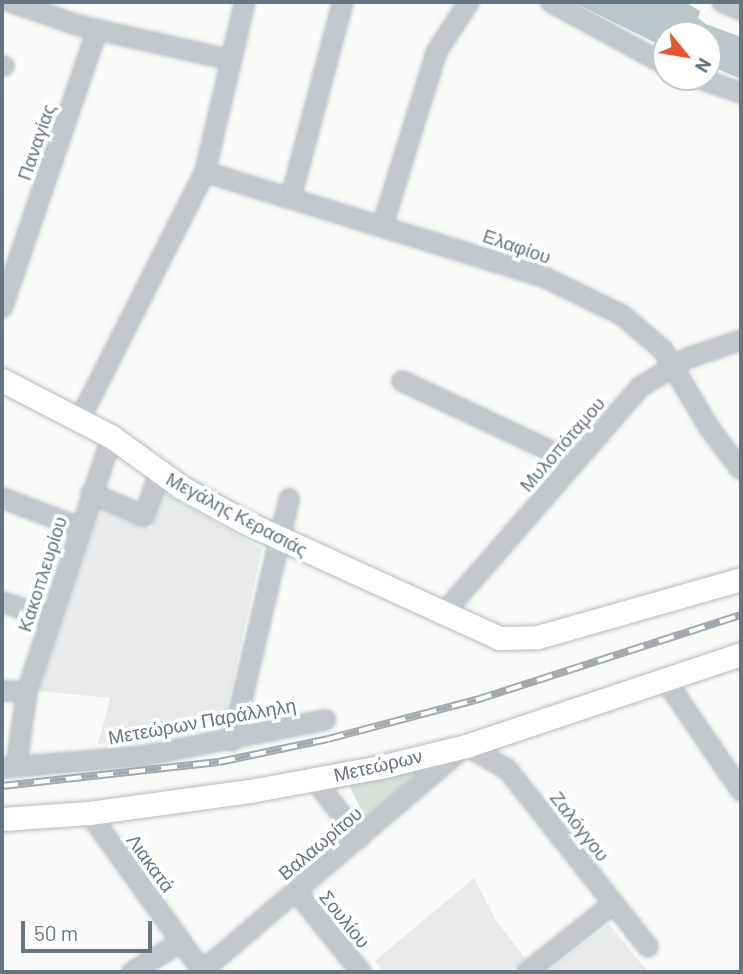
<!DOCTYPE html>
<meta charset="utf-8">
<style>
body{margin:0}
#map{position:relative;width:743px;height:974px;overflow:hidden;background:#fafaf8;font-family:Barlow,sans-serif}
div>[style]{position:absolute}
[style*='--x']{left:calc(var(--x)*1px);top:calc(var(--y)*1px);width:calc(var(--w)*1px);rotate:calc(var(--a)*1deg)}
.built>*{inset:0;background:#e8e9e9}
.green>*{inset:0;background:#dadfd7}
.water>*{inset:0;background:#bbc7cb}
.roads{filter:drop-shadow(0 0 2px #b3babf) drop-shadow(0 0 2px #b3babf)}
.street>*{height:18px;margin:-9px;padding:0 9px;transform-origin:9px;border-radius:9px;background:#c3c8cc}
.secondary>*{height:23px;margin:-11.5px;padding:0 11.5px;transform-origin:11.5px;border-radius:11.5px;background:#fff}
.rail>*{height:8px;margin-top:-4px;transform-origin:0;background:repeating-linear-gradient(90deg,#fff 0 16px,#a2aab0 0 32px);box-sizing:border-box;border-block:2px solid #a2aab0}
span{translate:-50% -50%;white-space:nowrap;text-align:center;line-height:1.15;-webkit-text-stroke:7px #fff;paint-order:stroke}
.street-label{font-size:19px;color:#657683}
.frame{position:absolute;inset:0;border:4px solid #657683;pointer-events:none}
.north{position:absolute;left:652px;top:21px;width:70px;height:70px;box-sizing:border-box;background:#fff;border:2px solid #c1c8cd;border-radius:50%;rotate:120deg;font-size:19px;font-weight:700;line-height:28px;text-align:center;color:#657683}
.north::after{content:'';display:block;margin:auto;width:24px;height:32px;background:#e4572e;clip-path:polygon(50% 0,100% 100%,50% 72%,0 100%)}
.scale{position:absolute;left:21px;top:921px;width:131px;height:32px;box-sizing:border-box;border:4px solid #657683;border-top:0;padding-left:9px;font-size:21px;line-height:24px;white-space:nowrap;color:#657683;-webkit-text-stroke:5px #fff;paint-order:stroke}
</style>
<div id="map">
<div class="built">
<div style="clip-path:polygon(161px 491px,262px 549px,223px 726px,98px 744px,110px 698px,39px 691px,97px 503px,151px 529px)"></div>
<div style="clip-path:polygon(474px 878px,497px 922px,526px 959px,510px 972px,383px 972px,375px 961px)"></div>
<div style="clip-path:polygon(609px 924px,648px 972px,547px 972px)"></div>
</div>
<div class="green">
<div style="clip-path:polygon(427px 765px,366px 819px,348px 784px)"></div>
</div>
<div class="water">
<div style="clip-path:polygon(573px 2px,685px 2px,700px 11px,698px 18px,706px 24px,741px 37px,741px 79px,708px 65px,708px 35px,666px 35px,666px 48px)"></div>
</div>
<div class="roads">
<div class="street">
<div style="--x:11;--y:2;--w:70;--a:19.2"></div>
<div style="--x:77;--y:25;--w:158;--a:12.8"></div>
<div style="--x:551;--y:2;--w:131;--a:28.7"></div>
<div style="--x:722;--y:2;--w:21;--a:23"></div>
<div style="--x:2;--y:66;--w:2;--a:0"></div>
<div style="--x:695;--y:77;--w:49;--a:19.2"></div>
<div style="--x:205;--y:172;--w:355;--a:17.2"></div>
<div style="--x:544;--y:277;--w:87;--a:26"></div>
<div style="--x:622;--y:315;--w:54;--a:40.5"></div>
<div style="--x:663;--y:350;--w:92;--a:59.3"></div>
<div style="--x:710;--y:429;--w:51;--a:52.9"></div>
<div style="--x:291;--y:197;--w:202;--a:-75.1"></div>
<div style="--x:383;--y:224;--w:181;--a:-72.7"></div>
<div style="--x:437;--y:51;--w:59;--a:-56.9"></div>
<div style="--x:2;--y:308;--w:294;--a:-71.1"></div>
<div style="--x:402;--y:381;--w:190;--a:25.2"></div>
<div style="--x:80;--y:419;--w:277;--a:-63.2"></div>
<div style="--x:205;--y:172;--w:175;--a:-76.8"></div>
<div style="--x:91;--y:493;--w:58;--a:23.5"></div>
<div style="--x:144;--y:516;--w:47;--a:-70"></div>
<div style="--x:2;--y:498;--w:81;--a:20.9"></div>
<div style="--x:2;--y:602;--w:51;--a:18.4"></div>
<div style="--x:443;--y:614;--w:301;--a:-49"></div>
<div style="--x:640;--y:387;--w:56;--a:-31.1"></div>
<div style="--x:688;--y:358;--w:56;--a:-18.8"></div>
<div style="--x:664;--y:678;--w:137;--a:55.7"></div>
<div style="--x:2;--y:691;--w:25;--a:2"></div>
<div style="--x:232;--y:741;--w:249;--a:-76.7"></div>
<div style="--x:16;--y:767;--w:76;--a:-81.7"></div>
<div style="--x:27;--y:692;--w:269;--a:-71.6"></div>
<div style="--x:2;--y:768;--w:142;--a:-4.9"></div>
<div style="--x:143;--y:756;--w:186;--a:-11.2"></div>
<div style="--x:315;--y:780;--w:73;--a:52.8"></div>
<div style="--x:89;--y:813;--w:196;--a:54.4"></div>
<div style="--x:296;--y:891;--w:104;--a:51.3"></div>
<div style="--x:132;--y:972;--w:57;--a:-31.5"></div>
<div style="--x:201;--y:972;--w:348;--a:-40.5"></div>
<div style="--x:466;--y:746;--w:47;--a:29.3"></div>
<div style="--x:507;--y:769;--w:227;--a:51.6"></div>
<div style="--x:527;--y:972;--w:111;--a:-38.4"></div>
</div>
<div class="secondary">
<div style="--x:2;--y:380;--w:124;--a:27.4"></div>
<div style="--x:112;--y:437;--w:85;--a:35.9"></div>
<div style="--x:181;--y:487;--w:73;--a:28.7"></div>
<div style="--x:245;--y:522;--w:279;--a:24.5"></div>
<div style="--x:499;--y:638;--w:39;--a:-1"></div>
<div style="--x:538;--y:637;--w:211;--a:-15.9"></div>
<div style="--x:2;--y:819;--w:87;--a:-3.9"></div>
<div style="--x:89;--y:813;--w:162;--a:-7.8"></div>
<div style="--x:250;--y:791;--w:132;--a:-10.5"></div>
<div style="--x:380;--y:767;--w:89;--a:-13.7"></div>
<div style="--x:466;--y:746;--w:290;--a:-18.5"></div>
</div>
</div>
<div class="rail">
<div style="--x:2;--y:786;--w:218;--a:-6.3"></div>
<div style="--x:219;--y:762;--w:111;--a:-11.9"></div>
<div style="--x:328;--y:739;--w:153;--a:-14.8"></div>
<div style="--x:476;--y:700;--w:278;--a:-17.8"></div>
</div>
<div class="street-label">
<span style="left:36px;top:142px;rotate:-71deg">Παναγίας</span>
<span style="left:517px;top:246px;rotate:19deg">Ελαφίου</span>
<span style="left:562px;top:444px;rotate:-49deg">Μυλοπόταμου</span>
<span style="left:237px;top:514px;rotate:28deg">Μεγάλης Κερασιάς</span>
<span style="left:42px;top:574px;rotate:-72deg">Κακοπλευρίου</span>
<span style="left:202px;top:721px;rotate:-10deg">Μετεώρων Παράλληλη</span>
<span style="left:378px;top:765px;rotate:-13deg">Μετεώρων</span>
<span style="left:580px;top:826px;rotate:52deg">Ζαλόγγου</span>
<span style="left:320px;top:843px;rotate:-40deg">Βαλαωρίτου</span>
<span style="left:151px;top:863px;rotate:54deg">Λιακατά</span>
<span style="left:345px;top:919px;rotate:51deg">Σουλίου</span>
</div>
<div class="frame"></div>
<div class="north">N</div>
<div class="scale">50 m</div>
</div>
